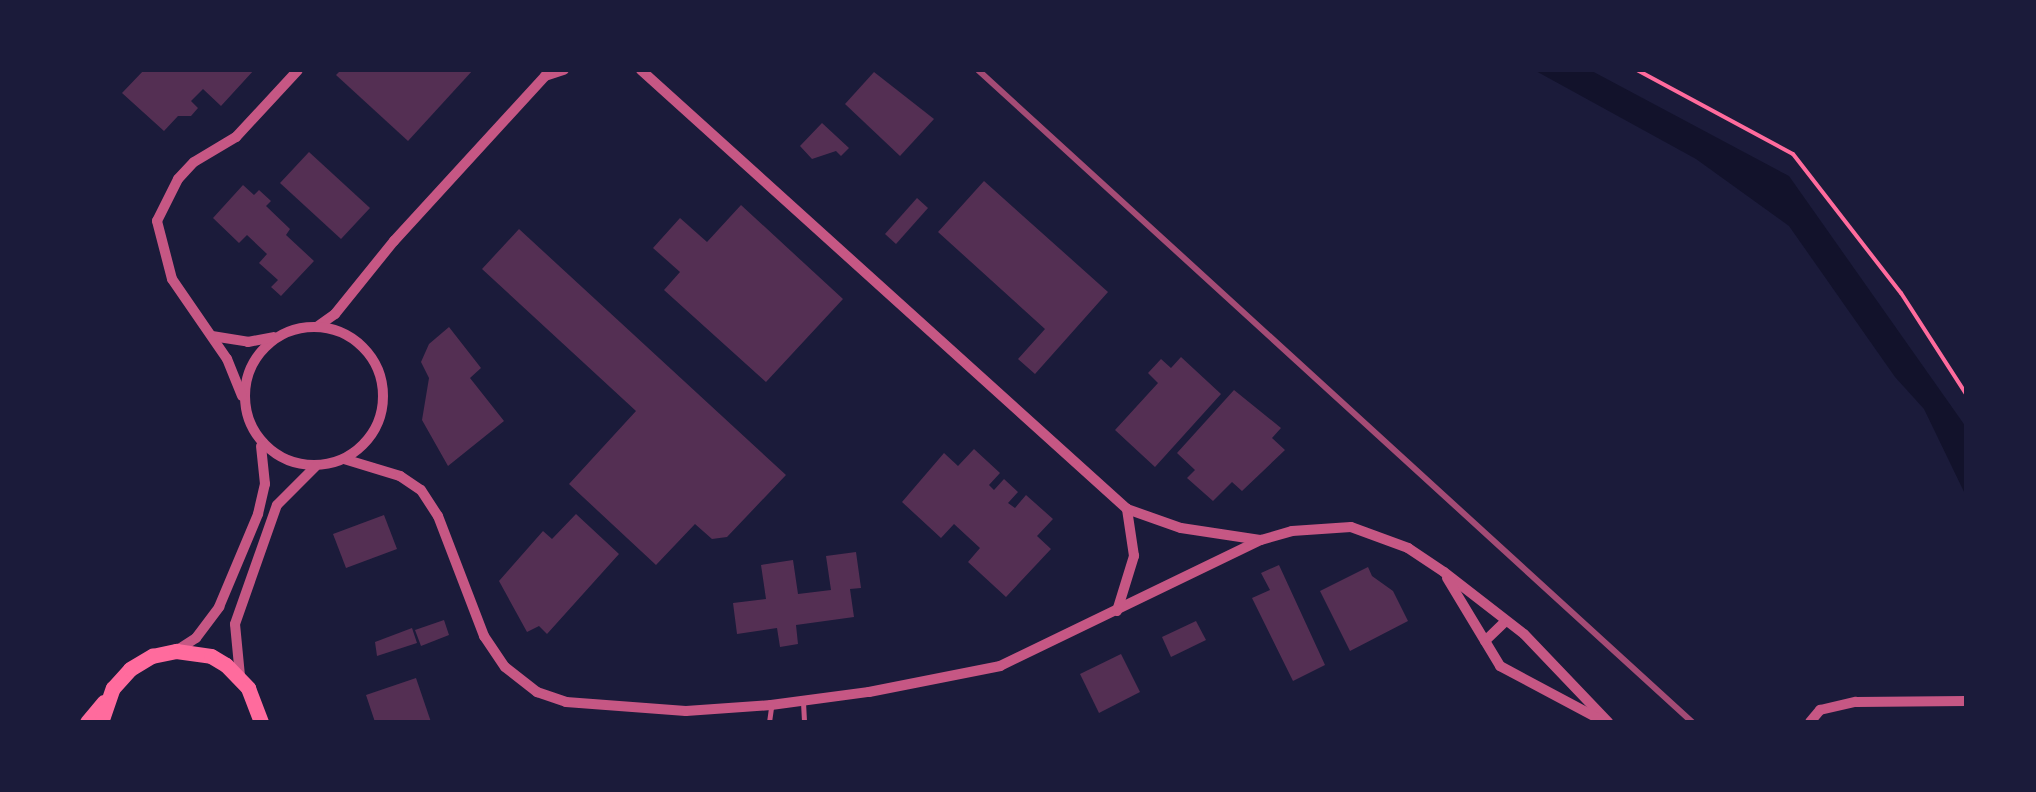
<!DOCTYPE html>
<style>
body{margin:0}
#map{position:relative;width:2036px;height:792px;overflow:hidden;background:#1b1b3a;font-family:Overpass,sans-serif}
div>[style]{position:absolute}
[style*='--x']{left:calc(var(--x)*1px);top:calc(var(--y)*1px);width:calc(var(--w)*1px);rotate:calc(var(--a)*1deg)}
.water>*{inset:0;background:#12122b}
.building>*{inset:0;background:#542f53}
.path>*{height:4px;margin:-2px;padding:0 2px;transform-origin:2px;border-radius:2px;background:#ff6b9d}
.service>*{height:5px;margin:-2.5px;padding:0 2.5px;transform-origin:2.5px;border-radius:2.5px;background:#c65784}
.minor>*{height:10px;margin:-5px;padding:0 5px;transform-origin:5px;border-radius:5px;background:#c65784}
.minor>.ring{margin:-5px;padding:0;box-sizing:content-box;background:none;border:10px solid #c65784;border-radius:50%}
.primary>*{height:15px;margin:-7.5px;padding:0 7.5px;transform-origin:7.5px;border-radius:7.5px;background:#ff6b9d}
.rail>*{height:6px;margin:-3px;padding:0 3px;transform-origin:3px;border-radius:3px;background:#a44b75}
span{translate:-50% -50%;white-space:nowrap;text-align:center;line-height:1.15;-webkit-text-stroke:10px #1b1b3a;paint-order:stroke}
.frame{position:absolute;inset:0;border:72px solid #1b1b3a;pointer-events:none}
</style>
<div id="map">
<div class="water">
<div style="clip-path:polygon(1534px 70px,1590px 70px,1789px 176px,1966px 427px,1966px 496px,1924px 409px,1895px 377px,1789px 226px,1696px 159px)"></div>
</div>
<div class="building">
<div style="clip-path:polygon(144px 70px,254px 70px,221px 106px,203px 89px,191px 101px,198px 108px,191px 116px,178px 116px,164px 131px,122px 93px)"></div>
<div style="clip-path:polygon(341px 70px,473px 70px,408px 141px,336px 75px)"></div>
<div style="clip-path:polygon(874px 72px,934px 119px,900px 156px,845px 104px)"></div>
<div style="clip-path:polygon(822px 123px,849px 148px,841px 156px,836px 151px,812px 159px,800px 146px)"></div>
<div style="clip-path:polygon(309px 152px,370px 208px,341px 239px,280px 183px)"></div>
<div style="clip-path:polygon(984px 181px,1108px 292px,1035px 374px,1018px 359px,1045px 329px,938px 232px)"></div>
<div style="clip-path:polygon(243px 185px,254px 195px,259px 190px,271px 201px,266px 206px,290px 229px,286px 235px,314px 261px,281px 296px,271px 287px,278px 280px,259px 263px,267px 254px,247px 235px,239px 243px,213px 218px)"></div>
<div style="clip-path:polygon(917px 198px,928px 208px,896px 244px,885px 234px)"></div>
<div style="clip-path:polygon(741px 205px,843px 299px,766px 382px,664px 290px,680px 272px,653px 248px,680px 218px,707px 242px)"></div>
<div style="clip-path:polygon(519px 229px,786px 475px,727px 537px,712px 539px,695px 524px,656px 565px,569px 484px,636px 411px,482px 269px)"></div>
<div style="clip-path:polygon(449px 327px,481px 368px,470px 378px,504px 421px,448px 466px,422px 420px,429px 378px,421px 362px,429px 344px)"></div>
<div style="clip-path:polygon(1181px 357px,1221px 394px,1155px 467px,1115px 430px,1158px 383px,1148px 373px,1161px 359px,1171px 368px)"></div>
<div style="clip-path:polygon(1234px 390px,1281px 428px,1272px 438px,1285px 450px,1242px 491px,1232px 482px,1213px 501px,1187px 478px,1195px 470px,1177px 453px)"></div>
<div style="clip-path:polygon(974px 449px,1000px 473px,989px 485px,994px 490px,1004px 479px,1018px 492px,1008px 503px,1015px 508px,1026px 495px,1053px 519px,1037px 536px,1051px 549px,1006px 597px,968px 562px,980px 548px,954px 524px,941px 538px,902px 502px,944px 453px,958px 466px)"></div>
<div style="clip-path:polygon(576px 514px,619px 554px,547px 634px,539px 626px,527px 632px,499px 581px,543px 531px,552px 539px)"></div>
<div style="clip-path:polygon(384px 515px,397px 549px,346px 568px,333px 534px)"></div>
<div style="clip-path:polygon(856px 552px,861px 588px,850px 589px,854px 617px,796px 625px,798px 644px,780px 647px,777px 628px,737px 634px,733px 603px,766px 599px,761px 565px,793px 560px,798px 594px,831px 590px,826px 556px)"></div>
<div style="clip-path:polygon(1279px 565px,1325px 665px,1293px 681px,1252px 598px,1270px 590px,1261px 573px)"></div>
<div style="clip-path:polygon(1368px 567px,1372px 576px,1393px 591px,1408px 621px,1350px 651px,1320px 591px)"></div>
<div style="clip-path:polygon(444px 620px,449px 635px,421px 646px,415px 630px)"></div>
<div style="clip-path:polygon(1196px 621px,1206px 640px,1171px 657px,1162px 637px)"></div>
<div style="clip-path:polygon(412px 628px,417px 643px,377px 656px,375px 642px)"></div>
<div style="clip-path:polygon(1121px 654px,1140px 692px,1099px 713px,1080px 674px)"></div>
<div style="clip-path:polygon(416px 678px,431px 722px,375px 722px,366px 695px)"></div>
</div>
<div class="path">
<div style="--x:1637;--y:70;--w:177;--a:28.3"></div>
<div style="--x:1793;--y:154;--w:176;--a:52.2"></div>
<div style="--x:1901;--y:293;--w:120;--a:57.2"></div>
</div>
<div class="service">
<div style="--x:803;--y:702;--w:20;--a:87"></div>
<div style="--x:769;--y:722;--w:14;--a:-82"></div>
</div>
<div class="minor">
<div style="--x:641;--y:70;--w:655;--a:42.09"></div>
<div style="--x:1127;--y:509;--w:57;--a:19.4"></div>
<div style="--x:1181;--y:528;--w:80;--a:8.6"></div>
<div style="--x:318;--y:326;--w:21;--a:-35"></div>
<div style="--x:335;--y:314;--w:94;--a:-51.1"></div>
<div style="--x:394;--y:241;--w:224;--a:-47.5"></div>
<div style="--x:545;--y:76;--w:20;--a:-18"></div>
<div class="ring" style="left:245px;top:327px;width:128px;height:128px"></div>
<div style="--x:212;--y:336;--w:36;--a:9"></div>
<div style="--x:248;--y:342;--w:26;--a:-11"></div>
<div style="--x:242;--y:396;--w:40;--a:-112"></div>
<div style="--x:227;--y:359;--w:97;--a:-124.5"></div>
<div style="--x:172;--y:279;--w:60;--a:-104.5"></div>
<div style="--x:157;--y:221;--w:47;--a:-63.4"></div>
<div style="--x:178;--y:179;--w:23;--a:-47"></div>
<div style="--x:194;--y:162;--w:49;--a:-30.8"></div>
<div style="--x:236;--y:137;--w:91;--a:-47.2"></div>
<div style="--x:344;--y:459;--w:59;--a:16.9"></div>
<div style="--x:400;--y:476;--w:25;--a:34"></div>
<div style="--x:421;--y:490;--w:31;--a:57"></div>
<div style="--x:438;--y:516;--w:129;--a:69"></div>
<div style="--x:484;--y:636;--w:37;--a:56"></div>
<div style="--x:505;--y:667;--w:41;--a:38"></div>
<div style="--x:537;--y:692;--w:31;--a:19"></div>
<div style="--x:566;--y:702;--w:120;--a:4.3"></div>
<div style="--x:686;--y:711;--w:85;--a:-4"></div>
<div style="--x:771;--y:705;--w:99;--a:-7.6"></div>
<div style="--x:869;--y:692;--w:134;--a:-11.2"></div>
<div style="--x:1000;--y:666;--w:290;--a:-25.8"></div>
<div style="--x:1261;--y:540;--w:32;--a:-16"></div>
<div style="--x:1292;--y:531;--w:59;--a:-3.9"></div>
<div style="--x:1351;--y:527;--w:61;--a:20.2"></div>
<div style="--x:1408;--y:548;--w:43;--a:33.7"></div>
<div style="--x:1444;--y:572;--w:101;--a:37.8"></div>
<div style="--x:1524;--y:634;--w:122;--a:46.3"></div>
<div style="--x:1447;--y:578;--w:103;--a:58.9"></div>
<div style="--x:1500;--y:666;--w:115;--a:28.1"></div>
<div style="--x:1117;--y:611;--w:58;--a:-72.8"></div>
<div style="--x:1134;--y:556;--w:48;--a:-98.5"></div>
<div style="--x:1485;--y:641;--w:29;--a:-44"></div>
<div style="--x:176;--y:651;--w:24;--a:-33"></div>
<div style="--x:196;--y:638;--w:39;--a:-53"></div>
<div style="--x:219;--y:607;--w:101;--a:-67.2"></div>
<div style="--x:258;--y:514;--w:31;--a:-77"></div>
<div style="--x:265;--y:484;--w:38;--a:-96"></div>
<div style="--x:240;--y:676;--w:52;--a:-95.5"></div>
<div style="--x:235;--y:624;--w:126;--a:-70.6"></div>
<div style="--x:277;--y:505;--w:54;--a:-45"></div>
<div style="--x:1810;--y:722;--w:16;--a:-50"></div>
<div style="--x:1820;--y:710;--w:37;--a:-13"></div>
<div style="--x:1856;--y:702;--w:110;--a:-0.5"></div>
</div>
<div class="primary">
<div style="--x:87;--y:722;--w:26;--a:-50"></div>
<div style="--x:101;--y:722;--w:36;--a:-71"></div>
<div style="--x:113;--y:688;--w:25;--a:-48"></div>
<div style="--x:130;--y:669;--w:26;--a:-31"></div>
<div style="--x:152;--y:656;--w:25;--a:-12"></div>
<div style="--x:176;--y:651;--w:35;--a:8"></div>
<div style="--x:211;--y:656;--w:17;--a:31"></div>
<div style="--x:226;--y:665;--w:32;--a:46"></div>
<div style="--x:248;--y:688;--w:36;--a:69"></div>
</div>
<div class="rail">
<div style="--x:978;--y:70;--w:967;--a:42.4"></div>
</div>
<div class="frame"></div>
</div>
